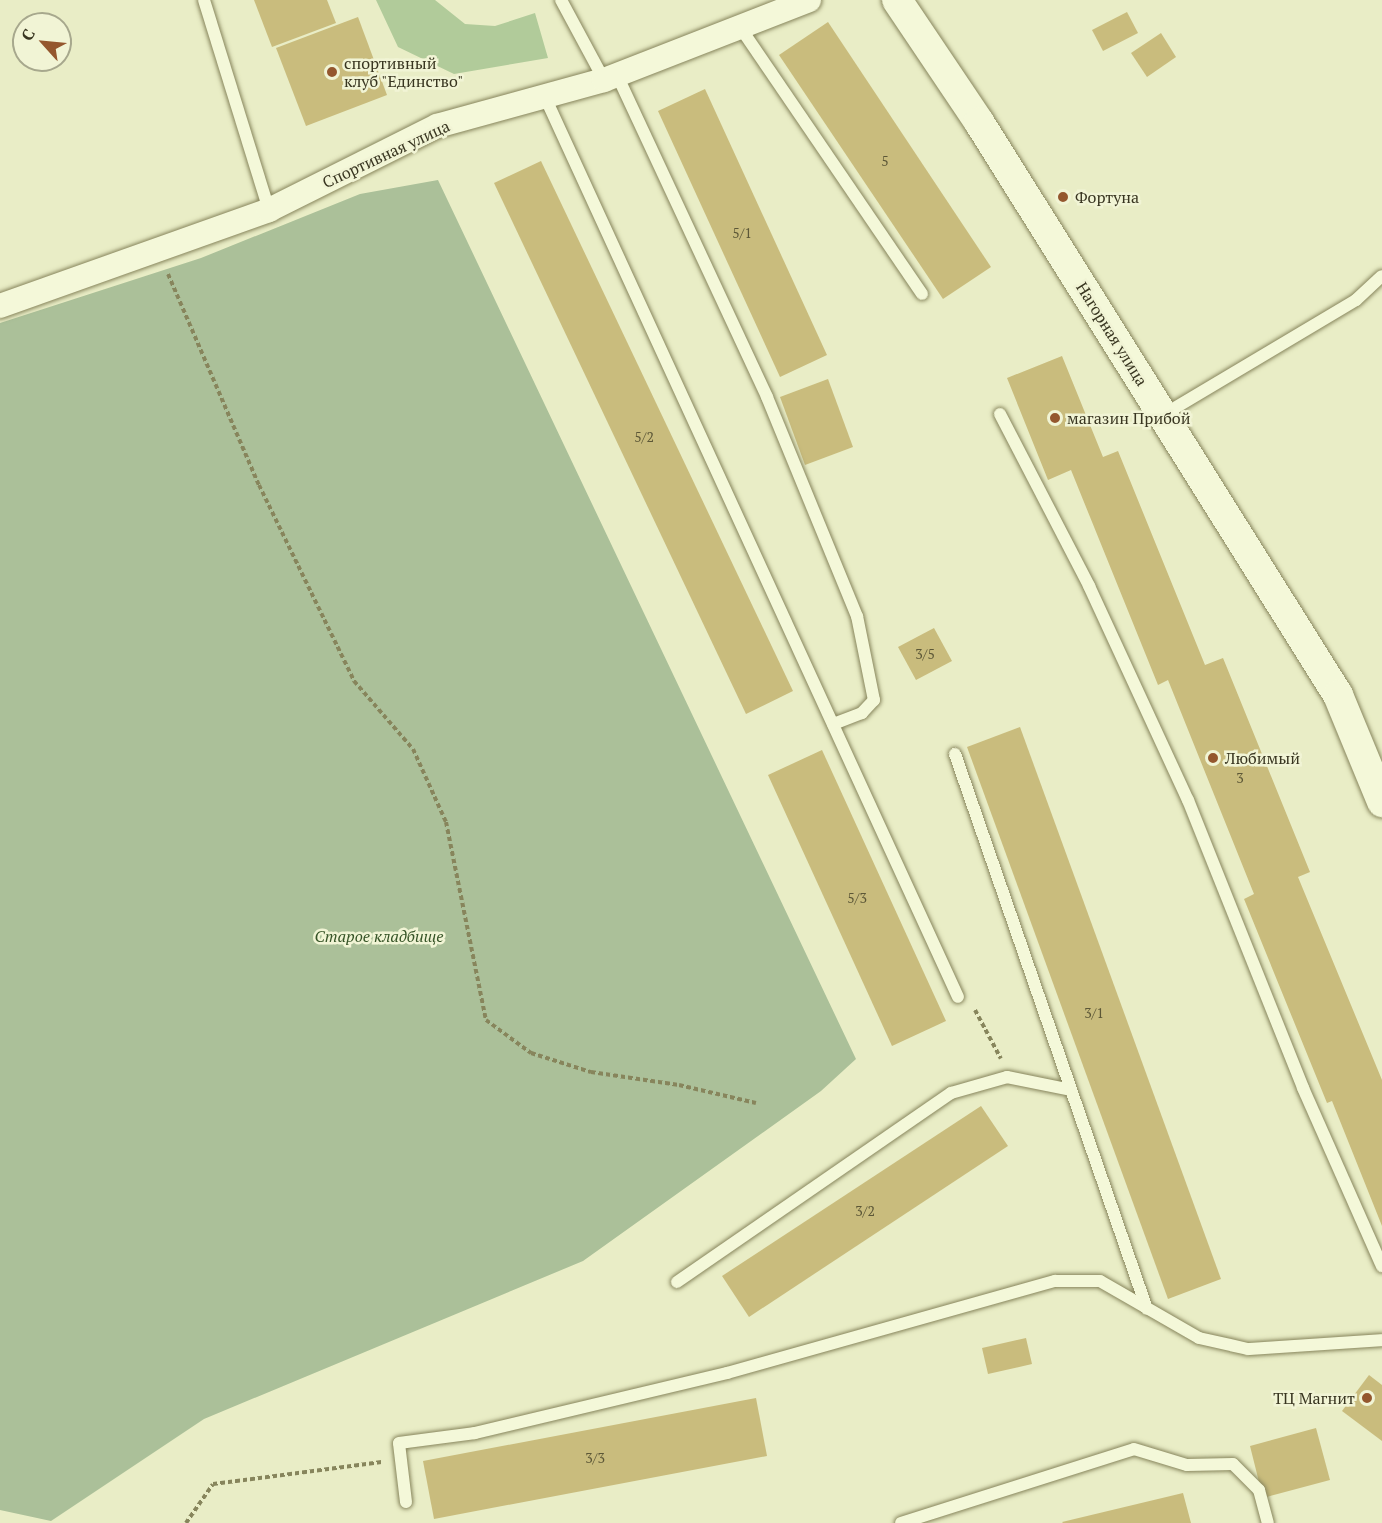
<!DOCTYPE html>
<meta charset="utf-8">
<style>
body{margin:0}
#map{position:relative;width:1382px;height:1523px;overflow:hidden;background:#e9edc6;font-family:"PT Serif",serif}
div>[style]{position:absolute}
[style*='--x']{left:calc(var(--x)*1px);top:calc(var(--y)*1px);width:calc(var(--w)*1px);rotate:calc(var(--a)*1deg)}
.green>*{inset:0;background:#b1cb9a}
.cemetery>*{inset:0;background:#abc099}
.building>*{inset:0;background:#c9bc7d}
.path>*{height:4px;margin-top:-2px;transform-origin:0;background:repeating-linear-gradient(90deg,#87855c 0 4.5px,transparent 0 7.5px)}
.roads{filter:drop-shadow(0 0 2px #87855c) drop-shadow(0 0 2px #87855c)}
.service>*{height:12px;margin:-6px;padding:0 6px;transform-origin:6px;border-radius:6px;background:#f4f8d9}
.minor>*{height:24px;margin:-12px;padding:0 12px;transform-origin:12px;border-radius:12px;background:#f4f8d9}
.tertiary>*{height:30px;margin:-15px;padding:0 15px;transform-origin:15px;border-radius:15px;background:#f4f8d9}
.dots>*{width:16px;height:16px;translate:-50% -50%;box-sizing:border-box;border:3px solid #f1f4d5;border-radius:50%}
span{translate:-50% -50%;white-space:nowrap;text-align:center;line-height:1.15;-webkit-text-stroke:5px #f1f4d5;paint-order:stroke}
.number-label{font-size:14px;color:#5c5737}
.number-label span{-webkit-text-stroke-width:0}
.poi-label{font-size:16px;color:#383520}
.left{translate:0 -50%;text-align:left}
.right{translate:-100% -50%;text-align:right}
.street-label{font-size:16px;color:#383520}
.park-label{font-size:16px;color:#365427;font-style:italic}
.north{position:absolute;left:12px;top:12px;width:60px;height:60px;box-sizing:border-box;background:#f1f4d5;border:2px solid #a7a88d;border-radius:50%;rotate:297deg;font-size:16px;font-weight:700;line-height:24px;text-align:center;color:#383520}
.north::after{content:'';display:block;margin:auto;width:21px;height:27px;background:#94572e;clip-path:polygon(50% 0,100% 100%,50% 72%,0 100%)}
</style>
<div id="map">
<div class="green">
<div style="clip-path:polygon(376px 0,435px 0,465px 24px,495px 26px,535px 13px,548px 58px,454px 74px,398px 47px)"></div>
</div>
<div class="cemetery">
<div style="clip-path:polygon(438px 180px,856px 1059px,821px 1091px,583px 1261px,204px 1419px,51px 1521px,0 1510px,0 323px,201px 258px,360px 194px)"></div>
</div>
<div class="building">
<div style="clip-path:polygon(254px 0,327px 0,336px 23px,272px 47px)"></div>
<div style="clip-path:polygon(1127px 12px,1138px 33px,1103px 51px,1092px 30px)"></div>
<div style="clip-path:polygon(358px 17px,387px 95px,306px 126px,276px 48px)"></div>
<div style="clip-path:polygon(828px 22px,991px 267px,943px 299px,779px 55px)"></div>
<div style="clip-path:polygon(1161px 33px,1176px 57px,1147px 77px,1131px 53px)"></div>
<div style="clip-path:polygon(705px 89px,827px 355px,780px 377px,658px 111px)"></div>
<div style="clip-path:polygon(541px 161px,793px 691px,746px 714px,494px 183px)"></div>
<div style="clip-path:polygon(1062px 356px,1103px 457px,1118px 451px,1205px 665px,1223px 658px,1310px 872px,1298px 877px,1382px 1080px,1382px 1226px,1332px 1101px,1327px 1103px,1244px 899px,1254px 894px,1168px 680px,1158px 685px,1071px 470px,1048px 480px,1007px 378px)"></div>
<div style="clip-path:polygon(828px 379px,853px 447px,805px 465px,780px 397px)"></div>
<div style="clip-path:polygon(934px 628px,952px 661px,916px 680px,898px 647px)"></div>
<div style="clip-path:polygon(1020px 727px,1221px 1279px,1168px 1299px,967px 747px)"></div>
<div style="clip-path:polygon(822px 750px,946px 1021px,892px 1046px,768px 775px)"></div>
<div style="clip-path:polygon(981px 1106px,1008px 1146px,749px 1317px,722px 1276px)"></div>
<div style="clip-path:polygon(1026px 1338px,1032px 1364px,988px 1374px,982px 1348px)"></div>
<div style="clip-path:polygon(1369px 1375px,1382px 1385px,1382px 1441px,1342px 1411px)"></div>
<div style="clip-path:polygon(756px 1398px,767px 1456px,434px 1519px,423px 1461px)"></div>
<div style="clip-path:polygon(1316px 1428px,1330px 1480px,1263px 1498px,1250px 1446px)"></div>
<div style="clip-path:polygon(1183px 1493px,1191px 1523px,1063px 1523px,1062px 1522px)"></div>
</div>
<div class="path">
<div style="--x:168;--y:274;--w:230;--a:66.7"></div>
<div style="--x:259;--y:485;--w:218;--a:64.1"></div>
<div style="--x:354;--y:681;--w:90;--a:49.1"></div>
<div style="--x:413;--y:749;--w:80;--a:65.7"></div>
<div style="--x:446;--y:822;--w:202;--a:78.6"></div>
<div style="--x:486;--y:1020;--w:56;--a:36.3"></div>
<div style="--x:531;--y:1053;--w:63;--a:17.6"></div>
<div style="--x:591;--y:1072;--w:89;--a:8.4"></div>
<div style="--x:679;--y:1085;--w:79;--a:13.2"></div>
<div style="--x:975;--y:1010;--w:55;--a:62"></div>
<div style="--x:186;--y:1523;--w:47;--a:-55.3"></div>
<div style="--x:213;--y:1484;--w:170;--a:-7.4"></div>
</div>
<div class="roads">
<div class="service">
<div style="--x:204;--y:0;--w:220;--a:72.8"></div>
<div style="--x:561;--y:0;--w:91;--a:61.7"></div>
<div style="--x:740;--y:27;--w:323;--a:55.7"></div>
<div style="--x:617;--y:75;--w:355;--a:65"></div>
<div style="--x:767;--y:397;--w:237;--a:67.7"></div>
<div style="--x:857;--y:616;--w:86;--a:78.6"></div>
<div style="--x:874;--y:700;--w:18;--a:133"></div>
<div style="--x:862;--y:713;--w:31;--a:159"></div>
<div style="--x:545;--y:97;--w:990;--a:65.35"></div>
<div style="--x:1000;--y:414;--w:194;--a:62.6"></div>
<div style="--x:1089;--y:586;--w:236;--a:65.2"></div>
<div style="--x:1188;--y:800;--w:310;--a:68.2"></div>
<div style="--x:1303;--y:1088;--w:195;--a:66.1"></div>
<div style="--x:1163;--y:415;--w:225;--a:-30.8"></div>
<div style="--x:1356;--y:300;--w:35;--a:-43"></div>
<div style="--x:955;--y:754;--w:587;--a:70.92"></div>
<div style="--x:677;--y:1282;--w:333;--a:-34.6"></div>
<div style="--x:951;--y:1093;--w:58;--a:-15.9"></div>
<div style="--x:1007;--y:1077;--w:65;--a:11.5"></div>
<div style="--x:406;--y:1502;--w:59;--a:-96.8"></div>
<div style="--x:399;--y:1443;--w:77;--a:-7.5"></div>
<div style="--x:475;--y:1433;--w:259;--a:-13.4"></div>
<div style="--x:727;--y:1373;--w:341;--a:-15.7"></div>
<div style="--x:1055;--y:1281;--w:45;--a:0"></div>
<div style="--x:1100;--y:1281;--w:114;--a:29.9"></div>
<div style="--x:1199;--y:1338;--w:50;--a:12.7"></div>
<div style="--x:1248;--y:1349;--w:134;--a:-3.8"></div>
<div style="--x:901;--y:1523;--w:244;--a:-17.6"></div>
<div style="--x:1134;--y:1449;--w:55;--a:16.8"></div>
<div style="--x:1187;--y:1465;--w:46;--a:-1.2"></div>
<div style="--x:1233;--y:1464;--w:37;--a:45"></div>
<div style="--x:1259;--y:1490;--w:34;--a:75"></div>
</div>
<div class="minor">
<div style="--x:0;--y:306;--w:286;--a:-19.6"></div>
<div style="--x:269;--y:210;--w:188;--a:-26.6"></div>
<div style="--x:437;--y:126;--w:173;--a:-15.4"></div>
<div style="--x:604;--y:80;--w:220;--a:-21.3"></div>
</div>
<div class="tertiary">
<div style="--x:897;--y:0;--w:147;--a:56.1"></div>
<div style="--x:979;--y:122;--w:676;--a:57.93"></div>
<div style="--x:1338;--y:695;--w:116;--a:67.6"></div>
</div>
</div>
<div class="dots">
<div style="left:332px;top:72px;background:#94572e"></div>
<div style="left:1063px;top:197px;background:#94572e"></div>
<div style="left:1055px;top:418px;background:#94572e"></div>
<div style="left:1213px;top:758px;background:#94572e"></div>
<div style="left:1367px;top:1398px;background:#94572e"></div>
</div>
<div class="number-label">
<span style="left:885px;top:161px">5</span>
<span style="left:742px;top:233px">5/1</span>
<span style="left:644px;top:437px">5/2</span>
<span style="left:925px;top:654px">3/5</span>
<span style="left:1240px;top:778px">3</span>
<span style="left:857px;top:898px">5/3</span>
<span style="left:1094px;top:1013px">3/1</span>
<span style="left:865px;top:1211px">3/2</span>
<span style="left:595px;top:1458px">3/3</span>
</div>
<div class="poi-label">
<span class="left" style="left:344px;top:72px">спортивный<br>клуб "Единство"</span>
<span class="left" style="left:1075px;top:197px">Фортуна</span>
<span class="left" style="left:1067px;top:418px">магазин Прибой</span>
<span class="left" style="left:1225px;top:758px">Любимый</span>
<span class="right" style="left:1355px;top:1398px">ТЦ Магнит</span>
</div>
<div class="street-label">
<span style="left:386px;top:154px;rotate:-25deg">Спортивная улица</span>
<span style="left:1112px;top:334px;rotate:58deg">Нагорная улица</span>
</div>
<div class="park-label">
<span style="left:379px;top:936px">Старое кладбище</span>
</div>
<div class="north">С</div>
</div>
